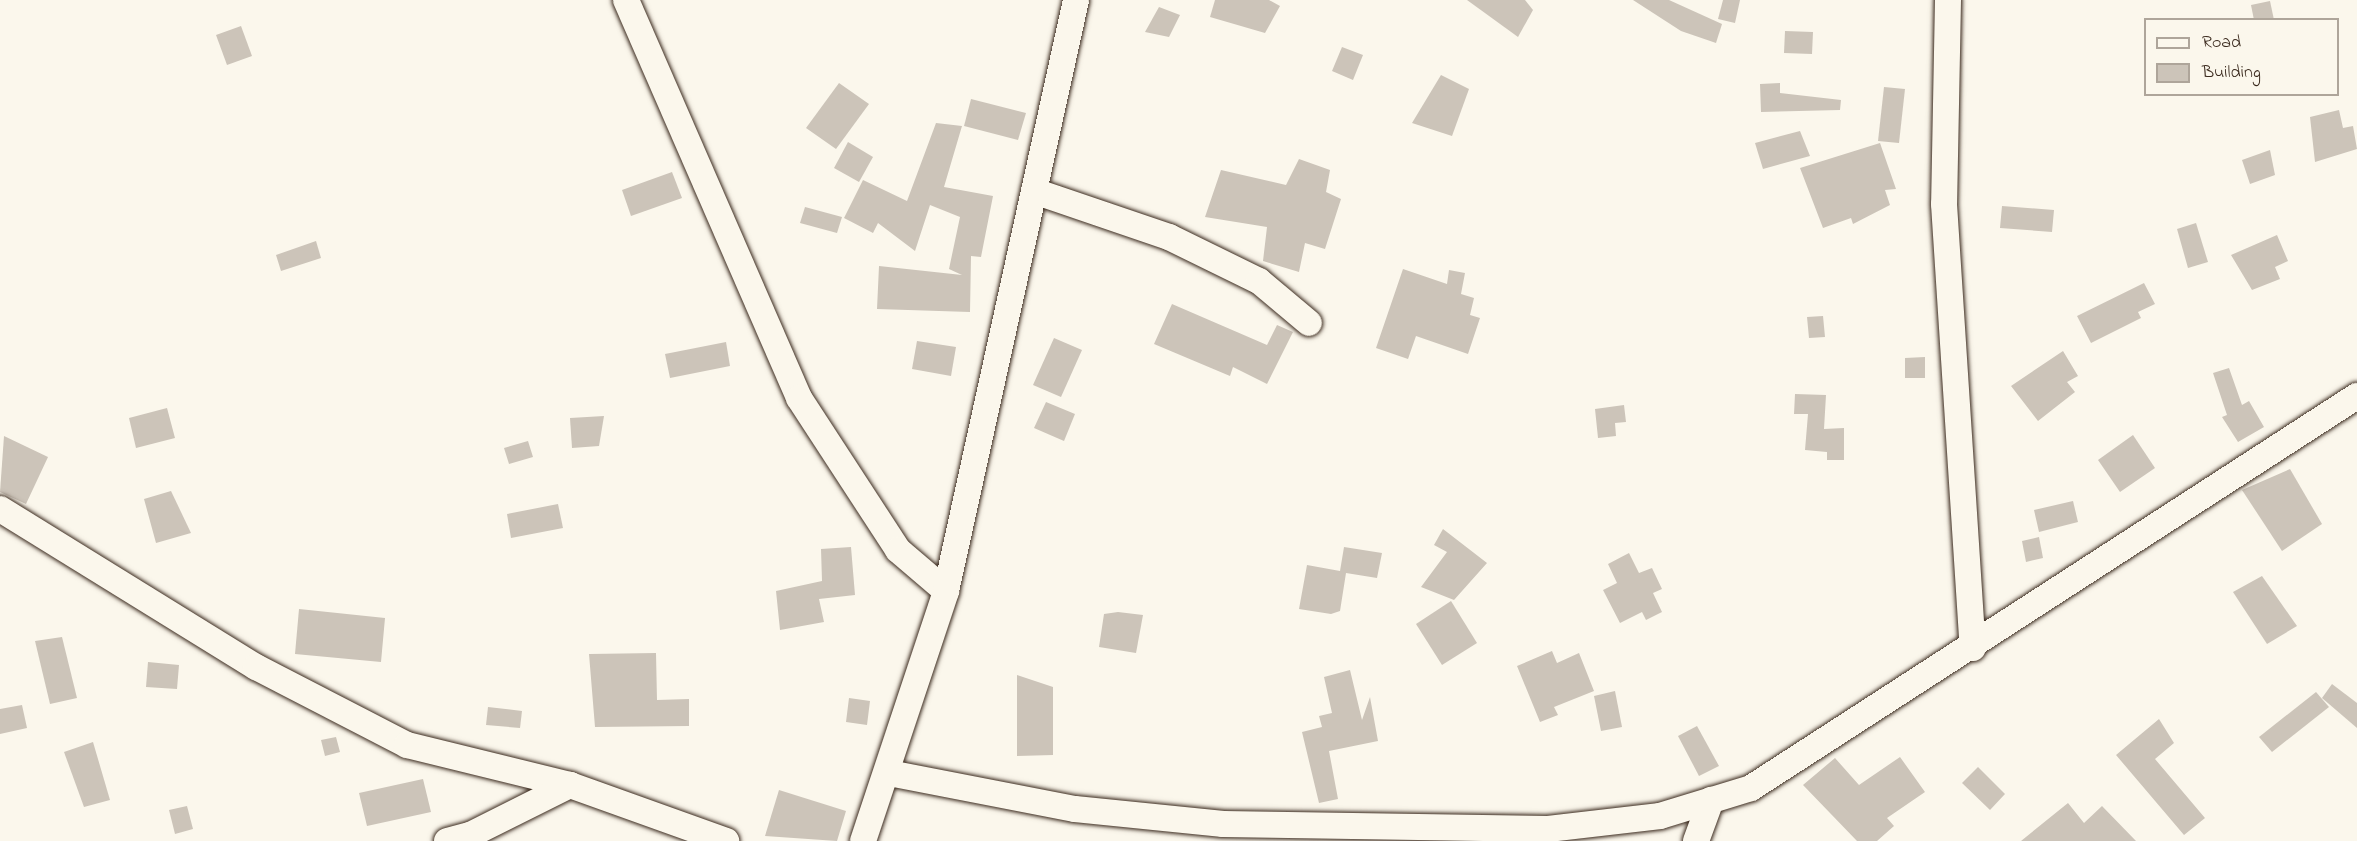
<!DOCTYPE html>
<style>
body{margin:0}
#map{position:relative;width:2357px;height:841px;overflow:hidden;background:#fbf7ec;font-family:"Indie Flower",sans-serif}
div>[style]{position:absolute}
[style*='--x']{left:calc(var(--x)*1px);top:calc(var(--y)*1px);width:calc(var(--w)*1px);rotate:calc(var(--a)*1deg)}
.building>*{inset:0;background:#ccc4b9}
.roads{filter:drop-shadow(0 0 2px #3b2a1e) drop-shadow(0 0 2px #3b2a1e)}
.minor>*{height:26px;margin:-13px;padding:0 13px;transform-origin:13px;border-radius:13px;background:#fbf7ec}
span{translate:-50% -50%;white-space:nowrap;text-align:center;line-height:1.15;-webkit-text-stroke:4.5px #fbf7ec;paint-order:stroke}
.legend{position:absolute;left:2144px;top:18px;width:195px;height:78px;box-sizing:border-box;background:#fbf7ec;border:2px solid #aea59a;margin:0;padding:8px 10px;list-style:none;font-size:18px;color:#3b2a1e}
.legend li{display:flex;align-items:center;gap:12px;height:30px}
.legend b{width:30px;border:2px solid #aea59a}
</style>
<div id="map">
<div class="building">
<div style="clip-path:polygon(1215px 0,1269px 0,1280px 6px,1265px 33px,1210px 17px)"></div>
<div style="clip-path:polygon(1467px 0,1525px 0,1533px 10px,1518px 37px)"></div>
<div style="clip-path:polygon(1633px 0,1669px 0,1722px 24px,1716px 43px,1681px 31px)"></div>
<div style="clip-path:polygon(1723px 0,1740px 0,1735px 23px,1718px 19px)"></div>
<div style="clip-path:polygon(2270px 1px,2274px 20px,2254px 20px,2251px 5px)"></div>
<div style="clip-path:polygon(1159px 7px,1180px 15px,1169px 37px,1145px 32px)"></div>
<div style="clip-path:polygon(241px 26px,252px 56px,227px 65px,216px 35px)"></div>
<div style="clip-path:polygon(1785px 31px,1813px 32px,1812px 54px,1784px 53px)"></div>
<div style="clip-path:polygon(1342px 47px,1363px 55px,1353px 80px,1332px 71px)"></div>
<div style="clip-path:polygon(1441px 75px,1469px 89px,1452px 136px,1412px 123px)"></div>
<div style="clip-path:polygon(839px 83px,869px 104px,836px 149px,806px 128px)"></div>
<div style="clip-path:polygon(1780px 83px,1780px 93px,1841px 100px,1840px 110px,1761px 112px,1760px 84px)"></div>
<div style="clip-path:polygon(1884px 87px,1905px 89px,1899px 143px,1878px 141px)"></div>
<div style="clip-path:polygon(971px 99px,1026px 113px,1018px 140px,964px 126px)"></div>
<div style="clip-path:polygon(2339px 110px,2343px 128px,2353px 126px,2357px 149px,2315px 162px,2310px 117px)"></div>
<div style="clip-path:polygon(936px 123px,962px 126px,944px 187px,993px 196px,981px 257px,971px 256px,970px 312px,877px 309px,879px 266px,962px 275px,949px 269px,960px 217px,930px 205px,915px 251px,878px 223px,873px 233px,844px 218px,863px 180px,907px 201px)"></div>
<div style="clip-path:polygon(1800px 131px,1810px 156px,1763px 169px,1755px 143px)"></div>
<div style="clip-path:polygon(848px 142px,873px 157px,859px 182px,834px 168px)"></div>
<div style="clip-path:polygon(1880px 143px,1896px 189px,1885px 190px,1890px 205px,1853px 224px,1851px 218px,1823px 228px,1800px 168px)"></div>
<div style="clip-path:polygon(2270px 150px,2275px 175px,2250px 184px,2242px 160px)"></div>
<div style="clip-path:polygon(1299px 159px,1330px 170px,1326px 192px,1341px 199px,1325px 249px,1305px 243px,1299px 272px,1263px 261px,1267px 227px,1205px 217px,1221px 170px,1286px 185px)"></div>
<div style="clip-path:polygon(672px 172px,682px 198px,631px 216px,622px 190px)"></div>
<div style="clip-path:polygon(2002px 206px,2054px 210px,2052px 232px,2000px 228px)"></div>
<div style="clip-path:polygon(805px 207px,842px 217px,837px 233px,800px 223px)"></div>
<div style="clip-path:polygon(2196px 223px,2208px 262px,2188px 268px,2177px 229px)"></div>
<div style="clip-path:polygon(2277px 235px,2288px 261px,2275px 267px,2280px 279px,2252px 290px,2231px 255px)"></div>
<div style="clip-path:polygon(316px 241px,321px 258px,281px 271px,276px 255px)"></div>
<div style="clip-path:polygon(1403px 269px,1447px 284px,1449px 270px,1465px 273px,1461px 294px,1474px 298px,1470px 315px,1480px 318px,1468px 354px,1416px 336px,1408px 359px,1376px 348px)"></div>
<div style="clip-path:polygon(2144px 283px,2155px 304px,2138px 312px,2141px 318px,2091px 343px,2077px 316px)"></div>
<div style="clip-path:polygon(1172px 304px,1267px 345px,1277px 325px,1293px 332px,1267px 384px,1233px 367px,1230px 376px,1154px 344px)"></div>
<div style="clip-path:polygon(1823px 316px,1825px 337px,1809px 338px,1807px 317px)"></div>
<div style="clip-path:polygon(1054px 338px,1082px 350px,1061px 397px,1033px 385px)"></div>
<div style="clip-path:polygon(917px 341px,956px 347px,951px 376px,912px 369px)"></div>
<div style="clip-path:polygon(726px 342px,730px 366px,670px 378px,665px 354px)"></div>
<div style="clip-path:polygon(2063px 351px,2078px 376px,2067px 382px,2075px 392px,2038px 421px,2011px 386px)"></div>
<div style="clip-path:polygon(1925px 357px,1925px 378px,1905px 378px,1905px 358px)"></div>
<div style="clip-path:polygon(2229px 368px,2242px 405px,2249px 401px,2264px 427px,2238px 442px,2222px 417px,2227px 415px,2213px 373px)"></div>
<div style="clip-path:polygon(1795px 394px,1826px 395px,1824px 429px,1844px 428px,1844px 460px,1827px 460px,1827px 452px,1805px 450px,1808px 414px,1794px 414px)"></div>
<div style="clip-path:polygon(1046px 402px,1075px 414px,1064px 441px,1034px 428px)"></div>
<div style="clip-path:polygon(1624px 405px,1626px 422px,1615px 423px,1616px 436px,1598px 438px,1595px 409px)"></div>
<div style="clip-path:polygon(167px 408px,175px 438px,136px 448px,129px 418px)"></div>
<div style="clip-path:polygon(604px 416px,599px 446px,572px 448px,570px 418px)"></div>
<div style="clip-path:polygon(2133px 435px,2155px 468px,2120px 492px,2098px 460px)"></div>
<div style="clip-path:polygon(4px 436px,48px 457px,26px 504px,0 492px)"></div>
<div style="clip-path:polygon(528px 441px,533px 457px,509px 464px,504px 448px)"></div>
<div style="clip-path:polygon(2290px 469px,2322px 524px,2282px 551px,2242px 490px)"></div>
<div style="clip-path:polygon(171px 491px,191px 533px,156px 543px,144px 499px)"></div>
<div style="clip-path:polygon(2073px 501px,2078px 522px,2039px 532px,2034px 510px)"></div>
<div style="clip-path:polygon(558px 504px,563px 528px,511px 538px,507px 514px)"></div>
<div style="clip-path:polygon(1443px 529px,1487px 563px,1454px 600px,1421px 587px,1447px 552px,1434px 545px)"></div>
<div style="clip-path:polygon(2039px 537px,2043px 558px,2026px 562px,2022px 541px)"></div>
<div style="clip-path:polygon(851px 547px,855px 595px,819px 599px,824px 622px,780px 630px,776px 591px,822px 581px,821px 549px)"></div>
<div style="clip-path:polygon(1344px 547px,1382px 553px,1377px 578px,1346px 573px,1340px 611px,1331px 614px,1299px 609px,1307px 565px,1340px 571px)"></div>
<div style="clip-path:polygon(1629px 553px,1639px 573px,1652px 568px,1662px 589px,1653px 593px,1662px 612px,1646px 620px,1642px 612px,1620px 623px,1603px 590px,1617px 583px,1608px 564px)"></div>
<div style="clip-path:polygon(2262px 576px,2297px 626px,2267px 644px,2233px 592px)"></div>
<div style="clip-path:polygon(1451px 601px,1477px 643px,1442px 665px,1416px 624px)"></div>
<div style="clip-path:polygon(299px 609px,385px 618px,381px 662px,295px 654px)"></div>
<div style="clip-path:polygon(1118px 612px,1143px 615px,1136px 653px,1099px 647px,1104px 614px)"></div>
<div style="clip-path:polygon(62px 637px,77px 698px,50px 704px,35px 641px)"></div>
<div style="clip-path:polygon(1552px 651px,1557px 663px,1579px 653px,1594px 691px,1554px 707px,1558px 715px,1540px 722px,1517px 666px)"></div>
<div style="clip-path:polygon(656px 653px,657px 700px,689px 699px,689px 726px,595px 727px,589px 654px)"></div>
<div style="clip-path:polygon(148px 662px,179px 665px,177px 689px,146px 687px)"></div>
<div style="clip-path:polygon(1350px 670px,1362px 720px,1370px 697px,1378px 741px,1329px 751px,1338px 799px,1319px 803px,1302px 732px,1322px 727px,1319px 716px,1332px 713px,1324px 677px)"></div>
<div style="clip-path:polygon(1017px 675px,1053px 687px,1053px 755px,1017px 756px)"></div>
<div style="clip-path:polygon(2332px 684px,2357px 703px,2357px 728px,2322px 698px)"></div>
<div style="clip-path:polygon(1615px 691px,1622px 727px,1601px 731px,1594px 696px)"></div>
<div style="clip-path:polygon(2316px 692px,2329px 707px,2272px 752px,2259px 737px)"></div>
<div style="clip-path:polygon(849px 698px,870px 701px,867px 725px,846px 722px)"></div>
<div style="clip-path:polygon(22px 705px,27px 728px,0 734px,0 709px)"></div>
<div style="clip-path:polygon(488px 707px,522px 711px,520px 728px,486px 725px)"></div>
<div style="clip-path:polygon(2159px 719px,2174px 743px,2155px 759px,2205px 818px,2184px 835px,2116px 755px)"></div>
<div style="clip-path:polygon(1697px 726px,1719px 766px,1699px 776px,1678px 736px)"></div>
<div style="clip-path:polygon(336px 737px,340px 752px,325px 756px,321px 740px)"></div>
<div style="clip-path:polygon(93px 742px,110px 800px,84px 807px,64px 752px)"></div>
<div style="clip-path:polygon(1900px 757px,1925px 792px,1887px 818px,1894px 826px,1877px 841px,1857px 841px,1803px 785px,1835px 758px,1859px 785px)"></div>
<div style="clip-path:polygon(1978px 767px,2005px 794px,1990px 810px,1962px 783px)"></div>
<div style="clip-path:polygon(423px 779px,431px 812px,367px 826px,359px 793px)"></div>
<div style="clip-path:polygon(779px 790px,846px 811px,837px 841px,765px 836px)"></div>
<div style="clip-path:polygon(2068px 803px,2084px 823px,2102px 806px,2136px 841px,2021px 841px)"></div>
<div style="clip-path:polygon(187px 806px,193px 829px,175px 834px,169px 810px)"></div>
</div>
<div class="roads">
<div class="minor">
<div style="--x:626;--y:0;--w:434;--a:66.5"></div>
<div style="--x:799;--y:398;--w:181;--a:56.9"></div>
<div style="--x:898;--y:550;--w:63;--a:40.5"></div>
<div style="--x:1948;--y:0;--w:204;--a:91.1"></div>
<div style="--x:1944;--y:204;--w:445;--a:86.3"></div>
<div style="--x:1034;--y:191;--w:143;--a:18.8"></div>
<div style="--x:1169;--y:237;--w:100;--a:26.1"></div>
<div style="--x:1259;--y:281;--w:65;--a:40"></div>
<div style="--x:0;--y:509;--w:301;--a:31.7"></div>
<div style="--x:256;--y:667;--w:170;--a:27.3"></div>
<div style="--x:407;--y:745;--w:168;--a:13.8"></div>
<div style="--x:570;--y:785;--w:166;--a:19.7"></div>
<div style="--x:889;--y:773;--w:189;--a:11"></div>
<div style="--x:1075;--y:809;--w:149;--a:5.8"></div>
<div style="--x:1223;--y:824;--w:325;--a:0.9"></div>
<div style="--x:1548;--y:829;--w:113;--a:-6.6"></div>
<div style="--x:1660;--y:816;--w:95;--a:-17.1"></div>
<div style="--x:1751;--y:788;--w:722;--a:-32.9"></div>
<div style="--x:447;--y:841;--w:24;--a:-15"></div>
<div style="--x:470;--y:835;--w:112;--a:-26.6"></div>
<div style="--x:863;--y:841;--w:263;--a:-71.6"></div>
<div style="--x:946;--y:591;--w:605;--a:-77.59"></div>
<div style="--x:1696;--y:841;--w:44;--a:-69.9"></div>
</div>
</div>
<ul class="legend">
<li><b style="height:8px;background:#fbf7ec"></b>Road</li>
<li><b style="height:16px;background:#ccc4b9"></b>Building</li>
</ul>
</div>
